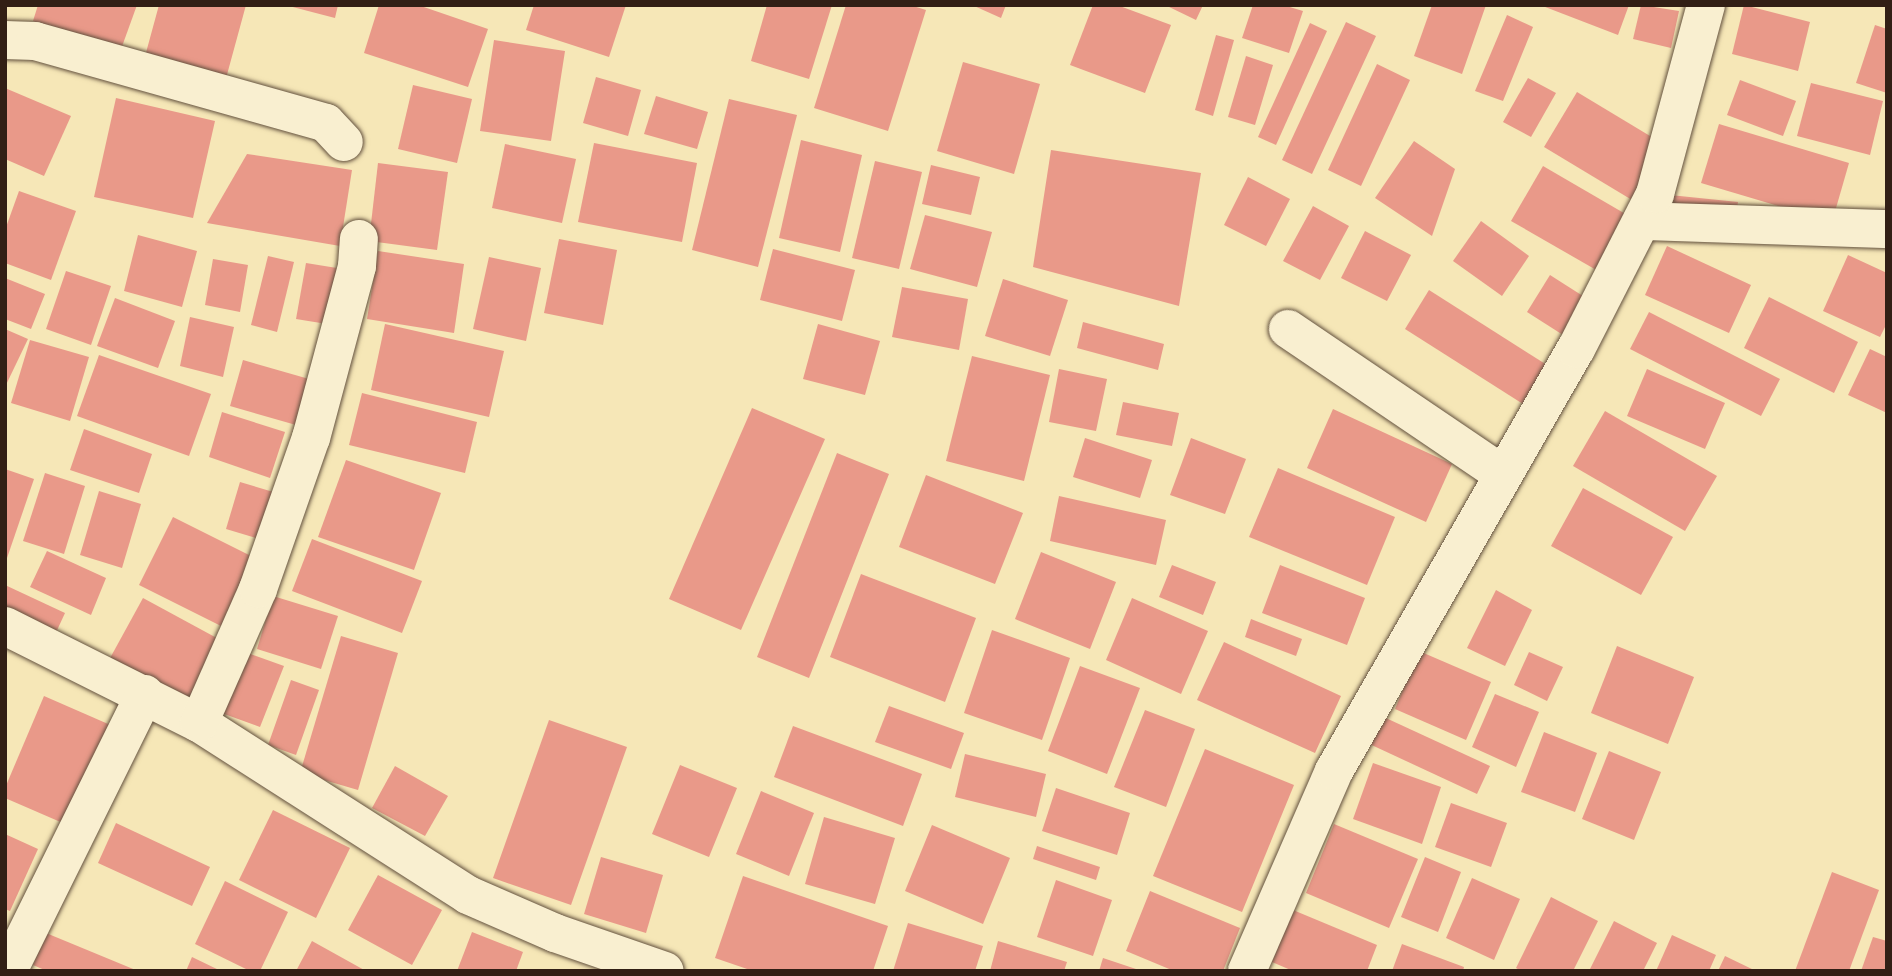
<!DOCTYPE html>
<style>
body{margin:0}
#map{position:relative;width:1892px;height:976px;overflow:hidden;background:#f6e7b7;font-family:"IM FELL Double Pica",serif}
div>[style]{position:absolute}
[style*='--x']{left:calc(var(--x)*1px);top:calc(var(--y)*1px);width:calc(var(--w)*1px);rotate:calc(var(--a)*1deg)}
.building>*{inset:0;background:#e99989}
.roads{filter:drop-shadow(0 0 2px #63513e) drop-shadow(0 0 2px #63513e)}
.minor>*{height:38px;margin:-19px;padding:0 19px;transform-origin:19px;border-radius:19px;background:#f9efd0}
span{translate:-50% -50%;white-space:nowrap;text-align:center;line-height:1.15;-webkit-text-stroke:7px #f9efd0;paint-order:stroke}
.frame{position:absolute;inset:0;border:7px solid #321f15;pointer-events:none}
</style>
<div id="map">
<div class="building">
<div style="clip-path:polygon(38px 5px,137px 5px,120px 52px,33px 21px)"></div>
<div style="clip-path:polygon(159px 5px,246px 5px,225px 82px,144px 60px)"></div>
<div style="clip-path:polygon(285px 5px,338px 5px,335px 18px)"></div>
<div style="clip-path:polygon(379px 5px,418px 5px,488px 29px,468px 87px,364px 53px)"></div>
<div style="clip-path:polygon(534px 5px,626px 5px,609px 57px,526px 30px)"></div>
<div style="clip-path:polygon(767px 5px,832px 5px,809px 79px,751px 61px)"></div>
<div style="clip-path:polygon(846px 5px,910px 5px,926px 10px,888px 131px,814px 108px)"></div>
<div style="clip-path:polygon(972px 5px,1006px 5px,1001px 18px)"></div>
<div style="clip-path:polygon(1093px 5px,1117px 5px,1171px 25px,1145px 93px,1070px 65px)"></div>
<div style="clip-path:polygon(1165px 5px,1203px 5px,1196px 20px)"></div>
<div style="clip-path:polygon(1253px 5px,1283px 5px,1303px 11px,1289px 53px,1242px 38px)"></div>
<div style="clip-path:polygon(1432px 5px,1486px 5px,1462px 74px,1414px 56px)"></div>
<div style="clip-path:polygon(1540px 5px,1629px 5px,1618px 35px)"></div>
<div style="clip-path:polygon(1641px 5px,1679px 11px,1671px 48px,1633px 39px)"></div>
<div style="clip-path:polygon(1744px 5px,1810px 22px,1798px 71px,1732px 54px)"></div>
<div style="clip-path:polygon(1507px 15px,1533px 27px,1503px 101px,1475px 91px)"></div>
<div style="clip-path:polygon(1346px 22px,1376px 36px,1312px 174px,1282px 160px)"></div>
<div style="clip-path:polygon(1310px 23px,1327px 31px,1276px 145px,1258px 137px)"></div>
<div style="clip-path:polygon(1875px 25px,1887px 29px,1887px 93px,1856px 83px)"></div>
<div style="clip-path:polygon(1216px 35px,1234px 40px,1213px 116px,1195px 110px)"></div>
<div style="clip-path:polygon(494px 40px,565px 51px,551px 141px,480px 131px)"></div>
<div style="clip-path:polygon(1246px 56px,1273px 65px,1255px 125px,1228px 117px)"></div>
<div style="clip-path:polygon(963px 62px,1040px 84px,1014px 174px,937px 151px)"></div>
<div style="clip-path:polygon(1377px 64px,1410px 80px,1361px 186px,1328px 170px)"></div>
<div style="clip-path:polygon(596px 77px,641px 90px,628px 136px,583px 123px)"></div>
<div style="clip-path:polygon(1528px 78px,1556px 93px,1531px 137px,1503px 122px)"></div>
<div style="clip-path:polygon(1740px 80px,1796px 101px,1783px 136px,1727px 115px)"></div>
<div style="clip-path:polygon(1811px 83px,1883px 101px,1870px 155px,1797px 136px)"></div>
<div style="clip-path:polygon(413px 85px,472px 99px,457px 163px,398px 149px)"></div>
<div style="clip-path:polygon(5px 88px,71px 116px,44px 176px,5px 159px)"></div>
<div style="clip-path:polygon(1577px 92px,1665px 145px,1632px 200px,1544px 147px)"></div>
<div style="clip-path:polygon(656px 96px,708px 112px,697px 149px,644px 134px)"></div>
<div style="clip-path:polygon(116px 98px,215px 121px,193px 218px,94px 197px)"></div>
<div style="clip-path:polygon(729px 99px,797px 115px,758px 267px,692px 250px)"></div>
<div style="clip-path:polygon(1719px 124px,1849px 163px,1832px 222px,1701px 183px)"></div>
<div style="clip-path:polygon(801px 140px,862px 155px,840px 252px,779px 238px)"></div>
<div style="clip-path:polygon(1414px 141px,1455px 169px,1432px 236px,1375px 198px)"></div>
<div style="clip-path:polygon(594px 143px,697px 163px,682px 242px,578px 222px)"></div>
<div style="clip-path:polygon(505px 144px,576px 159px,562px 223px,492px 208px)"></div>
<div style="clip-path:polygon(1051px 150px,1201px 173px,1179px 306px,1033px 267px)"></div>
<div style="clip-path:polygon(247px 154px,352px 170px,340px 246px,207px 223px)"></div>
<div style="clip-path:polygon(875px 161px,922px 172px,899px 269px,852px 258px)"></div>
<div style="clip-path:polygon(378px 163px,448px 172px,437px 250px,369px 241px)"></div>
<div style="clip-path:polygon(931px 165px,980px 177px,971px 215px,922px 204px)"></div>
<div style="clip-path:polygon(1543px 166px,1629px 216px,1598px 271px,1511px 221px)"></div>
<div style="clip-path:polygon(1248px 177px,1290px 199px,1266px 246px,1224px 225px)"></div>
<div style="clip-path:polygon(19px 191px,76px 211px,51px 280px,5px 263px,5px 230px)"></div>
<div style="clip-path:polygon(1670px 195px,1738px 202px,1735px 220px,1668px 213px)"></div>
<div style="clip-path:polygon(1313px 206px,1349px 226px,1320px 280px,1283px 261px)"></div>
<div style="clip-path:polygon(925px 215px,992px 232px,977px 287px,910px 269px)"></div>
<div style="clip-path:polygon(1481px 221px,1529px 256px,1502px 296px,1453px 261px)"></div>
<div style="clip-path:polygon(1365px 231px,1411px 255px,1387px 301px,1341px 278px)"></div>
<div style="clip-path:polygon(138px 235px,197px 251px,182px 307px,124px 291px)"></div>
<div style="clip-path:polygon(559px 239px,617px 250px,603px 325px,544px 313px)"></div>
<div style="clip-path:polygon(1667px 246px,1751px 285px,1729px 333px,1645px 295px)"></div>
<div style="clip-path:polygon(773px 249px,855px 270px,842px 321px,760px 300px)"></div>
<div style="clip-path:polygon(378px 251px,464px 264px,454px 333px,367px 319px)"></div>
<div style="clip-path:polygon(1848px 255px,1887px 273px,1887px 323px,1880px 337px,1823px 311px)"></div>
<div style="clip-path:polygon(268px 256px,294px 262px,277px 332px,251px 325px)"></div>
<div style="clip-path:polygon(489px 257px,541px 268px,526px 341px,473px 329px)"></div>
<div style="clip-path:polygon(213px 259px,248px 265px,240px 312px,205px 305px)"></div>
<div style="clip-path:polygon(306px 263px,343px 269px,333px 325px,296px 319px)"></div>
<div style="clip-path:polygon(66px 271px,111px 286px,91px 345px,46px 329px)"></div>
<div style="clip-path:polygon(1550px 275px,1586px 298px,1563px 335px,1527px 312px)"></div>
<div style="clip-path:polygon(5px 278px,45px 294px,31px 329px,5px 319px)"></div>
<div style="clip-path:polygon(1003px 279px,1068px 300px,1050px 356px,985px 336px)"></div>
<div style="clip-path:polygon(902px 287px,968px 299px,959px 350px,892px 337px)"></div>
<div style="clip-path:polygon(1429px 290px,1547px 365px,1523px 404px,1405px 329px)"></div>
<div style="clip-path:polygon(1769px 297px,1858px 342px,1834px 393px,1744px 348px)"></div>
<div style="clip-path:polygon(115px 298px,175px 321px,158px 368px,97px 346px)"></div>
<div style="clip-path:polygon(1649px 312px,1780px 379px,1761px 416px,1630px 349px)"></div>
<div style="clip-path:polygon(190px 317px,234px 327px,223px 377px,180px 366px)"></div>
<div style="clip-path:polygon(1083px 322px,1164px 344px,1158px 370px,1077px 348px)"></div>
<div style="clip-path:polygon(385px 324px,504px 351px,489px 417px,371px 390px)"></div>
<div style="clip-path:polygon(818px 324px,880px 341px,865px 395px,803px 379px)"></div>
<div style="clip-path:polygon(5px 329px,28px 339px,5px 387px)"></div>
<div style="clip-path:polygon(30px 340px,89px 357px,70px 421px,11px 403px)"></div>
<div style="clip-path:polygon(1870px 349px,1887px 357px,1887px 413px,1848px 395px)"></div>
<div style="clip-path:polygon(99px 355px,211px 394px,189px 456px,77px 416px)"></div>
<div style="clip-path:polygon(972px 356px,1050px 375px,1024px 481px,946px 461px)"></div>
<div style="clip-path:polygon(243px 360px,309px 379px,296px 425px,230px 406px)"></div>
<div style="clip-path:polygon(1059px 369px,1107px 379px,1096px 431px,1049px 422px)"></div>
<div style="clip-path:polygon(1647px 369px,1725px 403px,1705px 449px,1627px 416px)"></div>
<div style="clip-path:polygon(362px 393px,477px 422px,465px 473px,349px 445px)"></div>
<div style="clip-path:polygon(1123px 402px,1179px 413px,1172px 446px,1116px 435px)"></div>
<div style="clip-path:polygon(752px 408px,825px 439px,741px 630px,669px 599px)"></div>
<div style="clip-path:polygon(1333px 409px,1452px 464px,1426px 522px,1307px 468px)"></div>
<div style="clip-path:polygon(1605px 411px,1717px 476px,1685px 531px,1573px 466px)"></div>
<div style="clip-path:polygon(222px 412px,285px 432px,270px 478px,209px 457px)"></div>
<div style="clip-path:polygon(84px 429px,152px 454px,139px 493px,70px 470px)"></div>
<div style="clip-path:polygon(1085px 438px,1152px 460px,1140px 498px,1073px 477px)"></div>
<div style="clip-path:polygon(1191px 438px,1246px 459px,1225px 514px,1170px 495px)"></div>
<div style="clip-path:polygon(837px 453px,889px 474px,809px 678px,757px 657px)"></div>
<div style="clip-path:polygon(346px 460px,441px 493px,414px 570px,318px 537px)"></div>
<div style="clip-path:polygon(1278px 468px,1395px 517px,1367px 585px,1249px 537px)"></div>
<div style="clip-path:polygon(5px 469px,34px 479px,6px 561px,5px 561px)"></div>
<div style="clip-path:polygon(45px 473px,85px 486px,64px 554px,23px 541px)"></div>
<div style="clip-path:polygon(926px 475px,1023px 513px,995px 584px,899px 547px)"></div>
<div style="clip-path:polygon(240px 482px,280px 494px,266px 541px,226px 529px)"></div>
<div style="clip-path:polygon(1583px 488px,1673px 537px,1641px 595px,1551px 546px)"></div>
<div style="clip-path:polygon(99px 491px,141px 504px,122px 568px,80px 555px)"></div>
<div style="clip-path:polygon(1059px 496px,1166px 520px,1156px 565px,1050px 541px)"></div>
<div style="clip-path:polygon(173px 517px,261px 561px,227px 629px,139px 585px)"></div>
<div style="clip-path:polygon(312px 539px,422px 581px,402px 633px,292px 591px)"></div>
<div style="clip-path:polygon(47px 551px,106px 578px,91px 615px,30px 587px)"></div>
<div style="clip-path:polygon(1041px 552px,1116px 582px,1090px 649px,1015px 619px)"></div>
<div style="clip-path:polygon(1172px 565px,1216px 582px,1203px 615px,1159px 597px)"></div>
<div style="clip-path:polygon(1280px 565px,1365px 598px,1347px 645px,1262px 613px)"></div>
<div style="clip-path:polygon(861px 574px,976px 618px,945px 702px,830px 657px)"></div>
<div style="clip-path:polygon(5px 585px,65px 613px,53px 639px,5px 617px)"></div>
<div style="clip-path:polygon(1496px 590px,1532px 610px,1505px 666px,1467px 648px)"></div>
<div style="clip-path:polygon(273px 596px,338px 616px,321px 669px,257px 649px)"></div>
<div style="clip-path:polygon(143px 598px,226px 643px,194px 706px,109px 660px)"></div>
<div style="clip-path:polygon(1132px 598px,1208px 631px,1181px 694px,1106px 660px)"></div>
<div style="clip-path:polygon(1251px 619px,1302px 639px,1296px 656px,1245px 637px)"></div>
<div style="clip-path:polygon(992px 630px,1070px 658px,1042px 740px,964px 713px)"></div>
<div style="clip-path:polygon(341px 636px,398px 653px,358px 790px,300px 773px)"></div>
<div style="clip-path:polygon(1224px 642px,1341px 696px,1315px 753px,1197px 700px)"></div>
<div style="clip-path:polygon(1617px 646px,1694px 677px,1668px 744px,1591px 713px)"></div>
<div style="clip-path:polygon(239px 650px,284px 666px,260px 727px,216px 711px)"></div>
<div style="clip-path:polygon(1419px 651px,1491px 682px,1466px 740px,1395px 709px)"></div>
<div style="clip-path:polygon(1529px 652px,1563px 667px,1547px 701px,1514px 685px)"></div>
<div style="clip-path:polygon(1080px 666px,1140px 688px,1107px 774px,1048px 751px)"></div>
<div style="clip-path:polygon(291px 680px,319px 690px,296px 755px,268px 745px)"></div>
<div style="clip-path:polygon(1495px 694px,1539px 712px,1516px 767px,1472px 747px)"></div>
<div style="clip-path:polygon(44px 696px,115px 727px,72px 827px,5px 798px,5px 788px)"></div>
<div style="clip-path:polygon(889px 706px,964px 733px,951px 769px,875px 742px)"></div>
<div style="clip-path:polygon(1145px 710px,1195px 729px,1166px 807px,1114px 787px)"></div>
<div style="clip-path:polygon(1375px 713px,1490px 766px,1477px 794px,1363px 741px)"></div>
<div style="clip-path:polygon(549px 720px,627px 747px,571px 905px,493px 878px)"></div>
<div style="clip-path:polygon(793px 726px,922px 774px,903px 826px,774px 777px)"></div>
<div style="clip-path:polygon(1544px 732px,1597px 753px,1575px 812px,1521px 792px)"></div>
<div style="clip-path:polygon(1205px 749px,1294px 785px,1242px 912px,1153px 876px)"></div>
<div style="clip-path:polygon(1609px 751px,1661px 772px,1634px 840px,1582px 819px)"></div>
<div style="clip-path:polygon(965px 754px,1046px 774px,1036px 817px,955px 797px)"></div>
<div style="clip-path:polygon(1373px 763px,1441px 787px,1422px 844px,1353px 819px)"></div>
<div style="clip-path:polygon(680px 765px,737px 788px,709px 857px,652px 834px)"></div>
<div style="clip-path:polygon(395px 766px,448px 796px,425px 836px,372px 808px)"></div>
<div style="clip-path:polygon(1056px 788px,1130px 813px,1117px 855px,1042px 831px)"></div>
<div style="clip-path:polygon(761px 791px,814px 813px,789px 876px,736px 854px)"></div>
<div style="clip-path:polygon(1451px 803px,1507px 823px,1491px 867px,1435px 847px)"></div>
<div style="clip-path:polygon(273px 810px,350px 848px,316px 918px,239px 880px)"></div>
<div style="clip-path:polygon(824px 817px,895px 838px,875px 904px,805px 884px)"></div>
<div style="clip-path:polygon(116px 823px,210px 867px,192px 906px,98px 863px)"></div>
<div style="clip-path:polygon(1334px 824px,1418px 859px,1389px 928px,1306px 893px)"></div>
<div style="clip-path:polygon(932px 825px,1010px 858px,983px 924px,905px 891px)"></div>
<div style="clip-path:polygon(5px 834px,38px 849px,10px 911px,5px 909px)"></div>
<div style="clip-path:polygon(1037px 846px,1100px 867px,1096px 880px,1033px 859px)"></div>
<div style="clip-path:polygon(601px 857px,663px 875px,646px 933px,584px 914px)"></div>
<div style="clip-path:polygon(1425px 857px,1461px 872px,1438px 932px,1401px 917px)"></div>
<div style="clip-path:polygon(1832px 872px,1879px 890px,1849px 971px,1795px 971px)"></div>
<div style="clip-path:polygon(378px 875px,442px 910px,412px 965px,348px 930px)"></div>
<div style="clip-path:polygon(743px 876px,888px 926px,873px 971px,753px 971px,715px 958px)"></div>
<div style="clip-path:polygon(1472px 878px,1520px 899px,1494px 960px,1446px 938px)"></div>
<div style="clip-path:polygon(1056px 880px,1112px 900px,1093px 956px,1037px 937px)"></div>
<div style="clip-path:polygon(225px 881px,288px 912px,260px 971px,250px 971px,195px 944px)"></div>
<div style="clip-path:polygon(1150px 891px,1240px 928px,1223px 971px,1174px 971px,1126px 951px)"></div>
<div style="clip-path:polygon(1551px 897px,1598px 921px,1573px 971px,1521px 971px,1516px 968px)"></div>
<div style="clip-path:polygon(1293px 910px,1377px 945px,1367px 971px,1293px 971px,1272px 962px)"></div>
<div style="clip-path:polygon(1614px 921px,1657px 943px,1643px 971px,1589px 971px)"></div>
<div style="clip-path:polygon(908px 923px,983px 946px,975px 971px,893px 971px)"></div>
<div style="clip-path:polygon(472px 932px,523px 952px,516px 971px,457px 971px)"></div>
<div style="clip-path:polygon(46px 933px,138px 971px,47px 971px,33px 965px)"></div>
<div style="clip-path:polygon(1672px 935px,1716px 955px,1709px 971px,1656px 971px)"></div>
<div style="clip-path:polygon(1873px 937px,1887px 941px,1887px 971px,1861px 971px)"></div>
<div style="clip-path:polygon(312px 941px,366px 971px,296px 971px)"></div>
<div style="clip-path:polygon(998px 941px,1067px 962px,1064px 971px,990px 971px)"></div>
<div style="clip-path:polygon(1402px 944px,1464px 967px,1463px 971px,1392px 971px)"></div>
<div style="clip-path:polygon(1725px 956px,1756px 971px,1718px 971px)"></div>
<div style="clip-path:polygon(192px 957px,221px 971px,186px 971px)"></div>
<div style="clip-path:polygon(1103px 958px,1139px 970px,1139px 971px,1099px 971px)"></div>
</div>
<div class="roads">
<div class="minor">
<div style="--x:5;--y:40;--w:30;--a:2"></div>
<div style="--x:35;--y:41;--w:302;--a:15.7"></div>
<div style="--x:326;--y:123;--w:26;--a:47"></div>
<div style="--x:1642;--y:221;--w:245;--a:1.9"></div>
<div style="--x:1288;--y:329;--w:258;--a:34.1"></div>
<div style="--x:5;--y:626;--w:217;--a:26.6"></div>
<div style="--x:199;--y:723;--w:319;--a:32.6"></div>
<div style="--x:468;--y:895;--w:95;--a:23.6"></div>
<div style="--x:555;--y:933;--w:116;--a:19.1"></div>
<div style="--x:199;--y:723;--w:146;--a:-66.2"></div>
<div style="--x:258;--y:589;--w:160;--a:-70.7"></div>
<div style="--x:311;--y:438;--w:178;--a:-75"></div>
<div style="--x:357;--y:266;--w:27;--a:-86"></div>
<div style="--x:8;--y:971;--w:309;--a:-63.7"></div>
<div style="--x:1247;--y:971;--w:218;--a:-66.5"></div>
<div style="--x:1334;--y:771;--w:486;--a:-60.2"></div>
<div style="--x:1576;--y:349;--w:174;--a:-63"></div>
<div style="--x:1655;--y:194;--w:196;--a:-74.9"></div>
</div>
</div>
<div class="frame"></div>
</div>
